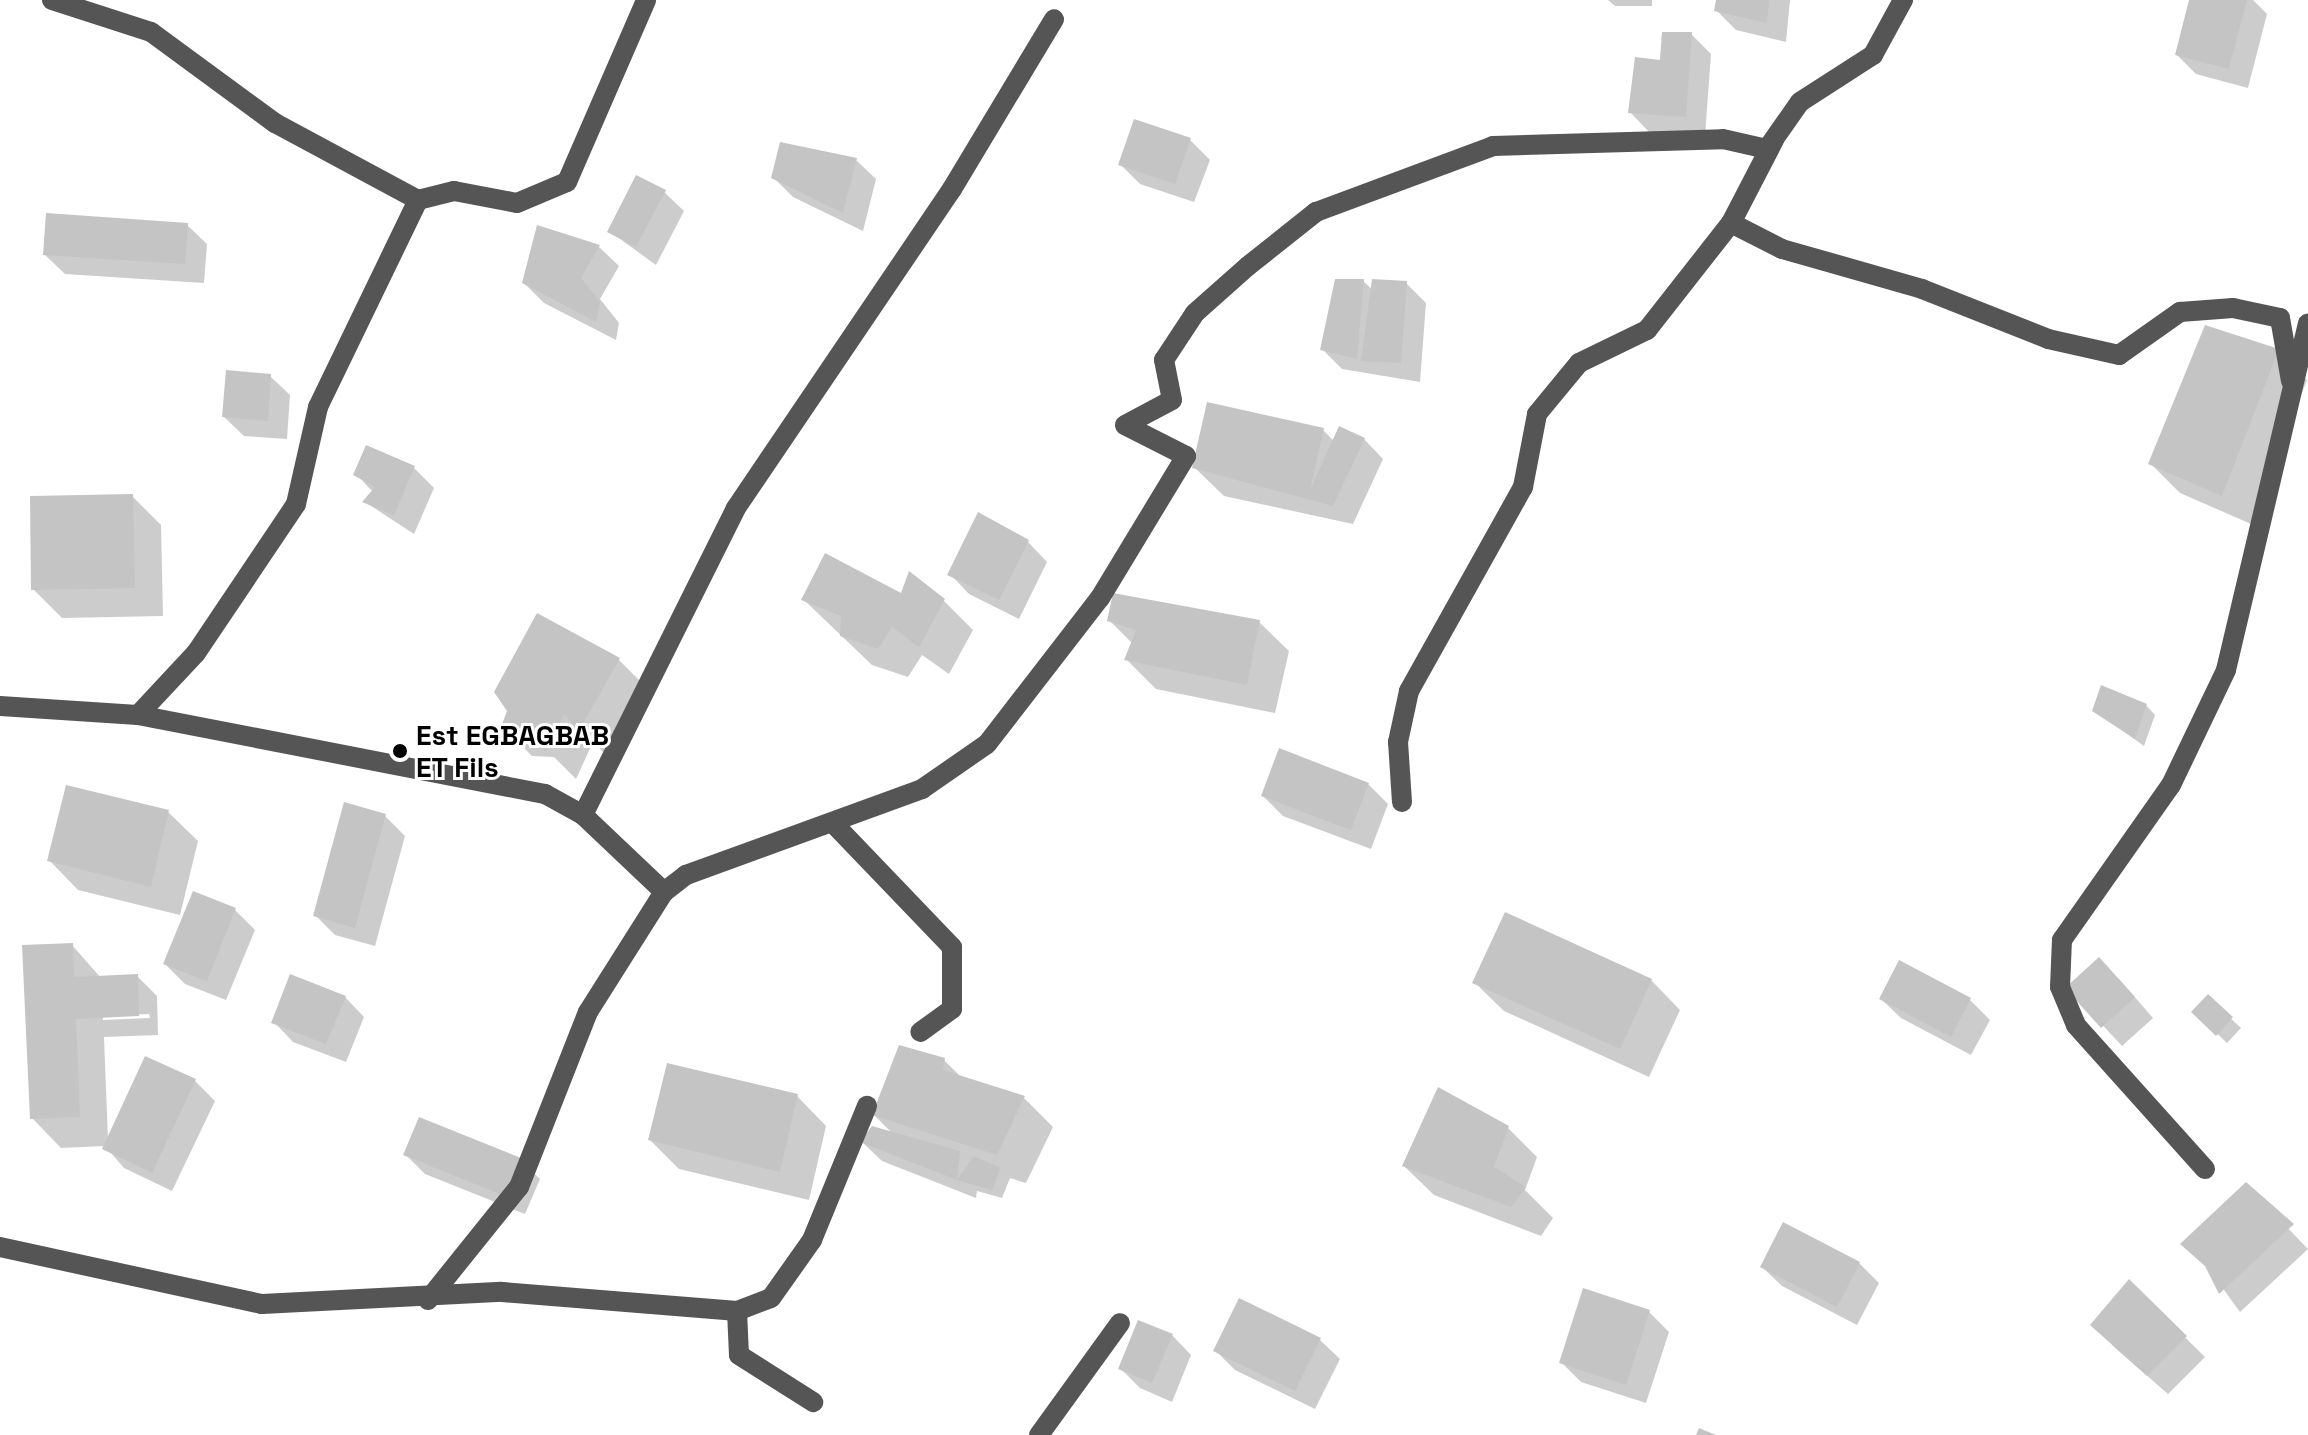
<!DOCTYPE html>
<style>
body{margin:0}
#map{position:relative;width:2308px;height:1435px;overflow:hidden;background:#fff;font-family:"Space Grotesk",sans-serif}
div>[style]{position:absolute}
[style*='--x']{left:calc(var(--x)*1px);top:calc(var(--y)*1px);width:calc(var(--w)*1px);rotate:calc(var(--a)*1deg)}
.shadow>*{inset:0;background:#0003}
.building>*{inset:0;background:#c4c4c4}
.minor>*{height:20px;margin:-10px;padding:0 10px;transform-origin:10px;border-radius:10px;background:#555}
.dots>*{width:22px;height:22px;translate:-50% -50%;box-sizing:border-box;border:4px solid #fff;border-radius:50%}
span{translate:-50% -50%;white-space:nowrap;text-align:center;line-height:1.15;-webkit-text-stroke:6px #fff;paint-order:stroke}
.poi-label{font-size:28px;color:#000;font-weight:700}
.left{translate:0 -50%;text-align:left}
</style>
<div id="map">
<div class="shadow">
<div style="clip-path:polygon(1608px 0,1652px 0,1652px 6px,1615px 6px)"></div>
<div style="clip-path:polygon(1718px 0,1790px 0,1786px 42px,1736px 30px,1716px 10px)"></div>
<div style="clip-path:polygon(2191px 0,2253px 0,2267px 14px,2248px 88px,2196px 74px,2177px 55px)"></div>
<div style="clip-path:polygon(1691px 34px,1711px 54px,1705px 136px,1649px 132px,1630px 112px,1662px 62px)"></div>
<div style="clip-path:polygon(1190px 140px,1210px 160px,1194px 202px,1140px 184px,1121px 165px)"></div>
<div style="clip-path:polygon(856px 160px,876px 179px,863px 231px,793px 197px,774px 178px)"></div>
<div style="clip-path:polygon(664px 192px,684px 211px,656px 265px,609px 231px)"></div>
<div style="clip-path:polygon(187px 225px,207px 244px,204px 283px,65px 274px,45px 255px)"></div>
<div style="clip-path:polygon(538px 228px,599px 247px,619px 266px,600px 299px,619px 323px,616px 340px,544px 303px,524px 283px)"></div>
<div style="clip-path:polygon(1363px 281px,1373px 290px,1406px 283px,1426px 303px,1420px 382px,1342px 369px,1322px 349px)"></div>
<div style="clip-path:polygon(2278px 351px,2307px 380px,2251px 524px,2180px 493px,2151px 464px)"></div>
<div style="clip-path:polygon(270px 376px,290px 395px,287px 439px,244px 436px,224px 417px)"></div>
<div style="clip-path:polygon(1323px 430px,1335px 442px,1364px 439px,1383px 459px,1353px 524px,1224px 496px,1194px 467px)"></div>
<div style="clip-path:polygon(414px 468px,434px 488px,414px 534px,365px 502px,373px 492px,356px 474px)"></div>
<div style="clip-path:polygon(132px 496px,161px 525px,163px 616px,62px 618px,33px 589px)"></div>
<div style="clip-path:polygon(1028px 542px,1047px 562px,1019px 619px,969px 594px,950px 574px)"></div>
<div style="clip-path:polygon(803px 599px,944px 601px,973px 630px,949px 674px,922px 655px,908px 677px,872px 665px)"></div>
<div style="clip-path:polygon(1109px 620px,1259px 622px,1289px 651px,1275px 713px,1156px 689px,1127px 660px,1133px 644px)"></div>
<div style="clip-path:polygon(619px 660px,648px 689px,609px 758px,593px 742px,576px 779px,554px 757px,532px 756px,503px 727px)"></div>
<div style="clip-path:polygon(2146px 705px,2155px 715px,2144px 746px,2094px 710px)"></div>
<div style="clip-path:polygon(1368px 784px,1388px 804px,1371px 849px,1283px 816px,1263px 796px)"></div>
<div style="clip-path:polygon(168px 812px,198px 841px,180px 915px,78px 890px,49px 860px)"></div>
<div style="clip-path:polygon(385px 816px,405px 836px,375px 946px,335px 935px,315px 915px)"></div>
<div style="clip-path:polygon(235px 910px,255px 930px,226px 1000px,185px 984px,165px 964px)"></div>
<div style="clip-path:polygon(evenodd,72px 945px,101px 978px,137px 976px,157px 996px,158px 1035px,104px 1037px,108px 1139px,146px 1059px,195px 1081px,215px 1101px,172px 1191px,124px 1168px,105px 1146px,61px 1148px,32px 1118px,72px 945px,149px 1014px,150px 1018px,103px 1020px,103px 1016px,149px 1014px)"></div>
<div style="clip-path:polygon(1900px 963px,1970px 1000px,1990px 1020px,1971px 1055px,1901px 1018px,1881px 999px)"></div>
<div style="clip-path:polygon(2119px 979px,2153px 1018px,2122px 1046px,2068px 988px)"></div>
<div style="clip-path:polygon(1651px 980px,1680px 1010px,1649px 1077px,1504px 1011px,1474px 982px)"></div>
<div style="clip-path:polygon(345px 997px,364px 1017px,346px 1062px,293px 1042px,274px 1022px)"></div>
<div style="clip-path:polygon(2208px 997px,2241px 1028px,2227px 1043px,2194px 1012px)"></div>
<div style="clip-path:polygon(944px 1060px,962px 1078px,1024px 1098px,1053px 1127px,1026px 1183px,1010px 1178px,1002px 1198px,977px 1191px,976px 1198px,882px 1161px,862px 1142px,894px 1135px,874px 1115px)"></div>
<div style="clip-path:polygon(797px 1096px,826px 1126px,809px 1200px,679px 1169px,650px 1140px)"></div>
<div style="clip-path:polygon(1508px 1128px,1537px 1157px,1525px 1190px,1553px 1218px,1541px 1236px,1434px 1195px,1404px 1166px)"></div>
<div style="clip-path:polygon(406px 1155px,520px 1160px,540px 1179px,525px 1214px,425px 1174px)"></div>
<div style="clip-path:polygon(2246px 1185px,2308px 1249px,2240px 1312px,2208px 1268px)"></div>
<div style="clip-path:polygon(1859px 1263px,1879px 1283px,1857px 1325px,1782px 1286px,1762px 1267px)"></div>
<div style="clip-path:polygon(2129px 1282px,2205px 1357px,2168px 1394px,2112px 1345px)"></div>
<div style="clip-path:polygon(1649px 1312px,1669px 1332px,1646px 1403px,1581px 1382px,1561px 1362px)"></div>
<div style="clip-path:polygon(1172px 1335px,1191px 1355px,1172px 1402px,1140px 1388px,1120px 1368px)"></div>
<div style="clip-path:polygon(1320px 1340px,1340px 1359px,1315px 1409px,1235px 1370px,1215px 1350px)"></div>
</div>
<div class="building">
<div style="clip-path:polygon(1716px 0,1769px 0,1767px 23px,1714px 11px)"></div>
<div style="clip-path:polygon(2189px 0,2247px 0,2229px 69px,2175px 55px)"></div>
<div style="clip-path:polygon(1662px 32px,1692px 32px,1686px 117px,1628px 113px,1635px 57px,1660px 60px)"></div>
<div style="clip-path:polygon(1134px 119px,1191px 138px,1175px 184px,1118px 165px)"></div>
<div style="clip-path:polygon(780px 142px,857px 158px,843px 213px,771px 178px)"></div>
<div style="clip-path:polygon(636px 175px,666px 190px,636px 247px,607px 232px)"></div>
<div style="clip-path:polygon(46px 213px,188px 223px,185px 264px,43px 255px)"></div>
<div style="clip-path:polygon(537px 225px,600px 245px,581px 278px,600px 302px,596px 322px,522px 283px)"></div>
<div style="clip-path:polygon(1335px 279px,1364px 279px,1357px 359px,1320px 350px)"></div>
<div style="clip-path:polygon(1372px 279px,1407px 281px,1401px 363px,1361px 361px)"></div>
<div style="clip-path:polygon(2205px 325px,2279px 349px,2222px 496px,2148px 464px)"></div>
<div style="clip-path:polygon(226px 370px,271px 374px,268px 421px,222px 417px)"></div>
<div style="clip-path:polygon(1207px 402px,1324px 428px,1310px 490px,1339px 426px,1365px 438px,1333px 506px,1192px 468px)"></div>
<div style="clip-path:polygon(366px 445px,415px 466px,394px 515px,362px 502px,375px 487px,353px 475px)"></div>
<div style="clip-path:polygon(133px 494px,135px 588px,31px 590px,30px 496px)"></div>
<div style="clip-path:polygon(978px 512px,1029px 540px,999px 600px,947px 575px)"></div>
<div style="clip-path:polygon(825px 553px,901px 593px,909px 571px,945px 599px,919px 647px,892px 627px,878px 649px,840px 636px,841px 616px,801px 600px)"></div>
<div style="clip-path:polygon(1113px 593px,1260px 620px,1247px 685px,1124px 660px,1136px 630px,1107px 621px)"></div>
<div style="clip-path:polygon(537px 613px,620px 658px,579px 731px,564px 714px,546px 752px,523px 728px,501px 727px,507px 711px,494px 692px)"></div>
<div style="clip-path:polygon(2101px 685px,2147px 704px,2135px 739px,2092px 711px)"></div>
<div style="clip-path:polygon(1279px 748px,1369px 783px,1351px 830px,1261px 796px)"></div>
<div style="clip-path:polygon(66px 785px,169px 810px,151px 887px,47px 861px)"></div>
<div style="clip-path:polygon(344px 802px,386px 814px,355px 928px,313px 916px)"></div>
<div style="clip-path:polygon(193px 891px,236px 908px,207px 981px,163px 964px)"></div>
<div style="clip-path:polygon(1505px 912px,1652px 979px,1620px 1049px,1472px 983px)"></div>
<div style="clip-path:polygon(73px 943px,74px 977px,138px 974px,139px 1016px,76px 1019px,80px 1117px,30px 1119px,22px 945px)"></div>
<div style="clip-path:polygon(2099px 957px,2135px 997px,2101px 1028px,2065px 988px)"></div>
<div style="clip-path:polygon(1899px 960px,1971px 998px,1951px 1037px,1879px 999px)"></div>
<div style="clip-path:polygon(290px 974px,346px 996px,326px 1044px,271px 1023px)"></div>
<div style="clip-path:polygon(2208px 994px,2233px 1017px,2216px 1036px,2191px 1012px)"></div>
<div style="clip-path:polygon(899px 1045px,945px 1058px,943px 1070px,1025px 1096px,997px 1155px,872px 1115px)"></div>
<div style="clip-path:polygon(145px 1056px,196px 1079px,152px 1173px,102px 1149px)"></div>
<div style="clip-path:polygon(667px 1063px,798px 1094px,780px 1172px,648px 1140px)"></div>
<div style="clip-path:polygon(1438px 1087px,1509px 1126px,1494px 1167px,1526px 1187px,1511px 1207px,1402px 1166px)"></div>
<div style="clip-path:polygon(419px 1117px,521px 1158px,505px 1196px,403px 1155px)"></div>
<div style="clip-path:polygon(872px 1126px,960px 1151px,957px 1180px,860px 1142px)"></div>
<div style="clip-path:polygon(974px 1156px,1001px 1168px,992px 1190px,957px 1180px)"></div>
<div style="clip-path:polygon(2246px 1182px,2294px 1224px,2219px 1294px,2205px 1266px,2180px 1244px)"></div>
<div style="clip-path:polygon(1783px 1222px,1860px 1262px,1837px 1307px,1760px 1267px)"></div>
<div style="clip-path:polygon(2129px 1279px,2187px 1336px,2147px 1376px,2090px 1325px)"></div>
<div style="clip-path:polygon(1583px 1288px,1650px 1310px,1626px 1385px,1559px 1363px)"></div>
<div style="clip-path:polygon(1239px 1298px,1321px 1338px,1295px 1391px,1213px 1351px)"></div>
<div style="clip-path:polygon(1138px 1320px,1173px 1334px,1152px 1383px,1118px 1369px)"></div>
<div style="clip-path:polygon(1699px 1428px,1716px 1435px,1696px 1435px)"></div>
</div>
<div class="minor">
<div style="--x:52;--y:0;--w:104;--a:17.9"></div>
<div style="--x:151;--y:32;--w:154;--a:36.3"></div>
<div style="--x:275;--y:123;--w:162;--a:28.3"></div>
<div style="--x:1774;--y:140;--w:93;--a:117.4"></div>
<div style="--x:1731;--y:223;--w:57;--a:27"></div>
<div style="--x:1782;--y:249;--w:146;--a:15.9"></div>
<div style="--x:1922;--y:289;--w:136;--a:21.6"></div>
<div style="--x:2048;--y:339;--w:73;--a:12.7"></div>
<div style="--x:2119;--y:355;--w:75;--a:-35.2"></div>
<div style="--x:2180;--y:312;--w:53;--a:-4.3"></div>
<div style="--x:2233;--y:308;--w:48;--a:12"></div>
<div style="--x:2280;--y:318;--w:64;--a:80.1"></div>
<div style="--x:0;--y:706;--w:138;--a:3.7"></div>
<div style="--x:138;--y:715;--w:415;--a:11"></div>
<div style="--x:545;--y:794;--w:43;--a:28.9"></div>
<div style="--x:583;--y:815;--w:112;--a:43.5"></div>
<div style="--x:138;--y:715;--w:85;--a:-46.9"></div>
<div style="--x:196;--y:653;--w:179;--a:-56.1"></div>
<div style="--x:296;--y:504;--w:99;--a:-77.2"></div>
<div style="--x:318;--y:407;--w:230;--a:-64.2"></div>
<div style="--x:418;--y:200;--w:37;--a:-14"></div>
<div style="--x:454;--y:191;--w:64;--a:10.8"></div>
<div style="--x:517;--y:203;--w:54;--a:-22.8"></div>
<div style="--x:567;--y:182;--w:198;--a:-66.5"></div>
<div style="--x:1402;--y:802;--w:60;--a:-93.8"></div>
<div style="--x:1398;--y:742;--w:52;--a:-77.8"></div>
<div style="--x:1409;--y:691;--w:234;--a:-60.8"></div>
<div style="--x:1523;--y:487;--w:74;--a:-79.1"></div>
<div style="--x:1537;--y:414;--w:66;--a:-50.5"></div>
<div style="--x:1579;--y:363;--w:76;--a:-25.9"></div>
<div style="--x:1647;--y:330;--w:136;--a:-51.9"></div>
<div style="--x:583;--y:815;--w:343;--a:-63.5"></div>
<div style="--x:736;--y:508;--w:385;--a:-55.9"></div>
<div style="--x:952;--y:189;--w:198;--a:-59"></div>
<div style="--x:833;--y:823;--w:172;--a:46.2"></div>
<div style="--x:952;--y:947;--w:62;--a:90"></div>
<div style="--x:952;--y:1009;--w:39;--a:144"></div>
<div style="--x:2205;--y:1169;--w:193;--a:-131.9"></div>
<div style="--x:2076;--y:1025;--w:41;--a:-112.8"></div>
<div style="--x:2060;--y:987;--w:47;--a:-87.6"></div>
<div style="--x:2062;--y:940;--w:189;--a:-54.9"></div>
<div style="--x:2171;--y:785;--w:127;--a:-64.4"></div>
<div style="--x:2226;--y:670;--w:356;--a:-76.7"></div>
<div style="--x:0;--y:1247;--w:268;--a:12.3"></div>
<div style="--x:262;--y:1304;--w:240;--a:-2.9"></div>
<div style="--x:502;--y:1292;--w:236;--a:4.6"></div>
<div style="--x:737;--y:1311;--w:36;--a:-21"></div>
<div style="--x:771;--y:1298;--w:71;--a:-54.7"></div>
<div style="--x:812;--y:1240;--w:145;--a:-67.7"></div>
<div style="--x:428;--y:1300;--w:145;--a:-51.2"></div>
<div style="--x:519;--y:1187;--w:188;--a:-68.5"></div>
<div style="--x:588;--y:1012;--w:142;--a:-57.7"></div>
<div style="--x:664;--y:892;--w:28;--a:-38"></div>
<div style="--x:686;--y:875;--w:251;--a:-20"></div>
<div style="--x:922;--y:789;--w:79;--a:-34.7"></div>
<div style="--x:987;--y:744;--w:185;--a:-52.3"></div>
<div style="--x:1100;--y:598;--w:166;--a:-58.8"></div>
<div style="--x:1186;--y:456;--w:68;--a:-153.1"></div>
<div style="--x:1125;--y:425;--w:53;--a:-28"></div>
<div style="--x:1172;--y:400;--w:41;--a:-101.3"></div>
<div style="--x:1164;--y:360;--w:56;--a:-56.6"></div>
<div style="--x:1195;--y:313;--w:71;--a:-41.6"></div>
<div style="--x:1248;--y:266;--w:87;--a:-38.5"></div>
<div style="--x:1316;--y:212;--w:189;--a:-20.4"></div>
<div style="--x:1493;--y:146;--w:230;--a:-1.7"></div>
<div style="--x:1723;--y:139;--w:45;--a:12.8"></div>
<div style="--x:1767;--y:149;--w:57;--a:-54.9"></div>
<div style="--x:1800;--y:102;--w:87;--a:-32.8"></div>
<div style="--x:1873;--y:55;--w:63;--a:-61.4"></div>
<div style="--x:737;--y:1311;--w:44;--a:87.4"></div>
<div style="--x:739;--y:1355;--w:88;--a:32.4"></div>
<div style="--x:1039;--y:1435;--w:138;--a:-54.1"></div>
</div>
<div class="dots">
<div style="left:400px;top:751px;background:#000"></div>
</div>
<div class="poi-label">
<span class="left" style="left:416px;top:751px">Est EGBAGBAB<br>ET Fils</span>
</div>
</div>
